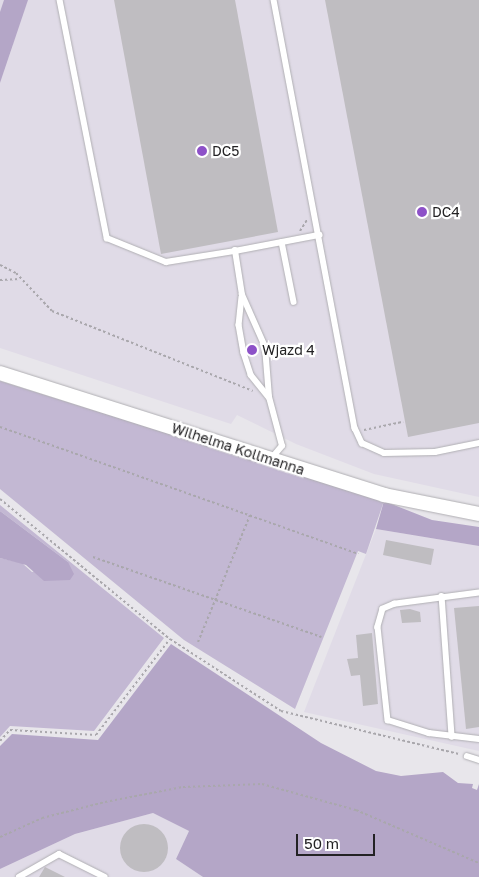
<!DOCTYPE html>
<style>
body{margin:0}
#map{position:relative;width:479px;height:877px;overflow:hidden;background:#e8e6eb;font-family:"Golos Text",sans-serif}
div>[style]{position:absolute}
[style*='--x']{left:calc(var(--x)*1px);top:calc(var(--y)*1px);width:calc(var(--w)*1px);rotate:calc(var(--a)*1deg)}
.built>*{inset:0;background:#e0dbe7}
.green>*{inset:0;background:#c3b8d3}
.forest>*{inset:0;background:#b4a6c7}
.building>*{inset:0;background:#bfbdc1}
.round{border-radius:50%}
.path>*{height:2px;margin-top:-1px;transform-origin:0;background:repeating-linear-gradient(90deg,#a9a7ac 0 2.5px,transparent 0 5px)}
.roads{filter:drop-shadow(0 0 1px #b0afb3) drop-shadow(0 0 1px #b0afb3)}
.service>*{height:5.5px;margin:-2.75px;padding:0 2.75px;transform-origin:2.75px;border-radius:2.75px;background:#fff}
.tertiary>*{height:14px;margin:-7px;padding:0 7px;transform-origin:7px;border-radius:7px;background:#fff}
.dots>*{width:14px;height:14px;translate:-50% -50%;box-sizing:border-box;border:2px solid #fff;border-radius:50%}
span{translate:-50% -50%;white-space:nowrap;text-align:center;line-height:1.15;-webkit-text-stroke:4.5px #fff;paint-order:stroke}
.poi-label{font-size:14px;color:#232224}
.left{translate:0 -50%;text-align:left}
.street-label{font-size:14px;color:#232224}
.scale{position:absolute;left:296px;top:834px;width:79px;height:22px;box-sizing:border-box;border:2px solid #232224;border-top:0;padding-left:6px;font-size:15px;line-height:18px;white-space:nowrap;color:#232224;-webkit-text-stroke:4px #fff;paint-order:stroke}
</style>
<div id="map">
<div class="built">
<div style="clip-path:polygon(0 0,479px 0,479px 497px,374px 474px,296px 444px,237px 415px,231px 424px,0 348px,0 83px,13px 45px,0 40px)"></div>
<div style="clip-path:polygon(376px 529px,479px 546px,479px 751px,304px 712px)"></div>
<div style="clip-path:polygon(153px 813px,189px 831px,176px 859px,203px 877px,0 877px,0 869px,75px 834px)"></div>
</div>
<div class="green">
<div style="clip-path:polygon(0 381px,384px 501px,366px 554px,358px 551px,295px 709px,184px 640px,0 489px)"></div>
<div style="clip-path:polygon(0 505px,164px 638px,94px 731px,10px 726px,0 737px,0 558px,22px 563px,32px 572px,68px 562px,0 511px)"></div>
</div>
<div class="forest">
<div style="clip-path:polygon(4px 0,28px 0,0 83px,0 12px)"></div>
<div style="clip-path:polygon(384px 501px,432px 520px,479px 527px,479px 546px,376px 529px)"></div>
<div style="clip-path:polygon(0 511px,68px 562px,74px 574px,70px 580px,44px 581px,26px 565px,0 558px)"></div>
<div style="clip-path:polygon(171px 644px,321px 743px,376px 771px,401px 776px,443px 772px,458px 783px,473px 784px,472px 788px,477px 790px,479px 784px,479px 877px,203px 877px,176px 859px,189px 831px,153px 813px,75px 834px,0 869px,0 746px,12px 734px,98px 740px)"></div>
</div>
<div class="building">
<div style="clip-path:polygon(114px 0,235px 0,278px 232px,161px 254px)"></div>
<div style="clip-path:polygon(325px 0,479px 0,479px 423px,408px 437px)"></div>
<div style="clip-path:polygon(386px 540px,434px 549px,431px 565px,383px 555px)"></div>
<div style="clip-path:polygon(479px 606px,479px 727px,466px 729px,454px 608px)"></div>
<div style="clip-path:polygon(410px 609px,420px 612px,421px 622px,402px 623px,400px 610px)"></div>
<div style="clip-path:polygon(372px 633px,378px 704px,363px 706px,360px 675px,351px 676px,347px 659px,358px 658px,356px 635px)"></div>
<div class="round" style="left:120px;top:824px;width:48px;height:48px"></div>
<div style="clip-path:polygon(45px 867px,65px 877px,39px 877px)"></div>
</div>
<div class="path">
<div style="--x:300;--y:231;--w:13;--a:-58"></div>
<div style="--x:0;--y:265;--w:18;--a:27"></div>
<div style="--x:16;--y:273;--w:52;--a:46.5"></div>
<div style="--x:52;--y:311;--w:216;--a:21.7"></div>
<div style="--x:0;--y:280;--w:20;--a:-3"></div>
<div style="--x:0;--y:427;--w:380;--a:19.5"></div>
<div style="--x:364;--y:430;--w:40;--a:-12"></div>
<div style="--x:0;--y:499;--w:220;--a:39.5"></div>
<div style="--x:170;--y:639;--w:132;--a:33"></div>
<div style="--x:281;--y:711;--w:183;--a:13.6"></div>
<div style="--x:93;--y:557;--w:242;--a:19.3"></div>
<div style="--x:198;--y:642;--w:137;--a:-67.7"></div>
<div style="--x:0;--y:741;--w:15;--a:-48"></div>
<div style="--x:10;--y:730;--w:86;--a:3.3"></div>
<div style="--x:96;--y:735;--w:121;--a:-52.4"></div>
<div style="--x:0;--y:837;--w:46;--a:-24.3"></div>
<div style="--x:42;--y:818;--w:65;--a:-14.3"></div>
<div style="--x:105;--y:802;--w:79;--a:-10.9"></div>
<div style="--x:183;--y:787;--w:79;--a:-2.2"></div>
<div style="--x:262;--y:784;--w:98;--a:15.5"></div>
<div style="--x:356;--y:810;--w:134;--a:23.3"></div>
</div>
<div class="roads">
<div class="service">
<div style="--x:60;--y:0;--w:243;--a:78.8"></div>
<div style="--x:107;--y:238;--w:64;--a:22.1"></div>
<div style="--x:166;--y:262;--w:70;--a:-9.1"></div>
<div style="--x:274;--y:0;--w:436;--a:79.3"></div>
<div style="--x:355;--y:428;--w:17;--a:65"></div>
<div style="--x:362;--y:443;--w:24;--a:24"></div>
<div style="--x:384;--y:453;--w:51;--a:-1.1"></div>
<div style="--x:435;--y:452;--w:45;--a:-11.6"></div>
<div style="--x:282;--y:242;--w:61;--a:78.7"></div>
<div style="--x:242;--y:297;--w:28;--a:96"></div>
<div style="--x:239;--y:325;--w:28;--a:80"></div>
<div style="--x:244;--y:353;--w:23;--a:72"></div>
<div style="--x:251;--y:375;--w:28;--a:51"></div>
<div style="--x:271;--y:459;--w:17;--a:-50"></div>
<div style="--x:282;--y:446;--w:51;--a:-104.9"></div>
<div style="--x:269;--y:397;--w:50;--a:-94.6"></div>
<div style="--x:265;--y:347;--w:57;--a:-113.9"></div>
<div style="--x:242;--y:295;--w:45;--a:-99"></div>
<div style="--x:235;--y:251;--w:86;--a:-10.8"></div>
<div style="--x:479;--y:593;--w:85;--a:172.5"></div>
<div style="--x:395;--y:604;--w:13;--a:157"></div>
<div style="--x:383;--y:609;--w:19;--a:106"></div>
<div style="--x:378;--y:627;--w:94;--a:83.9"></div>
<div style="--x:388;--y:720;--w:43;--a:17.6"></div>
<div style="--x:429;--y:733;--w:50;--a:6.8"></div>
<div style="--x:442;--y:596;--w:141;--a:85.9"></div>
<div style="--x:467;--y:756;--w:13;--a:18"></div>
<div style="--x:19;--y:877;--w:46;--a:-29.9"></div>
<div style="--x:59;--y:854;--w:51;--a:26.6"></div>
</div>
<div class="tertiary">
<div style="--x:0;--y:373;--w:403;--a:17.6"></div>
<div style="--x:384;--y:495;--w:97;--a:11.3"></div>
</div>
</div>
<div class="dots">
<div style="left:202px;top:151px;background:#8d51c8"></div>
<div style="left:422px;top:212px;background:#8d51c8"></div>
<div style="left:252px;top:350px;background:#8d51c8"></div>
</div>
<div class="poi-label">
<span class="left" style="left:212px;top:151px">DC5</span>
<span class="left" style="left:432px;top:212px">DC4</span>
<span class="left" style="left:262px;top:350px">Wjazd 4</span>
</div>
<div class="street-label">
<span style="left:238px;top:449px;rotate:18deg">Wilhelma Kollmanna</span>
</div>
<div class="scale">50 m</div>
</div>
